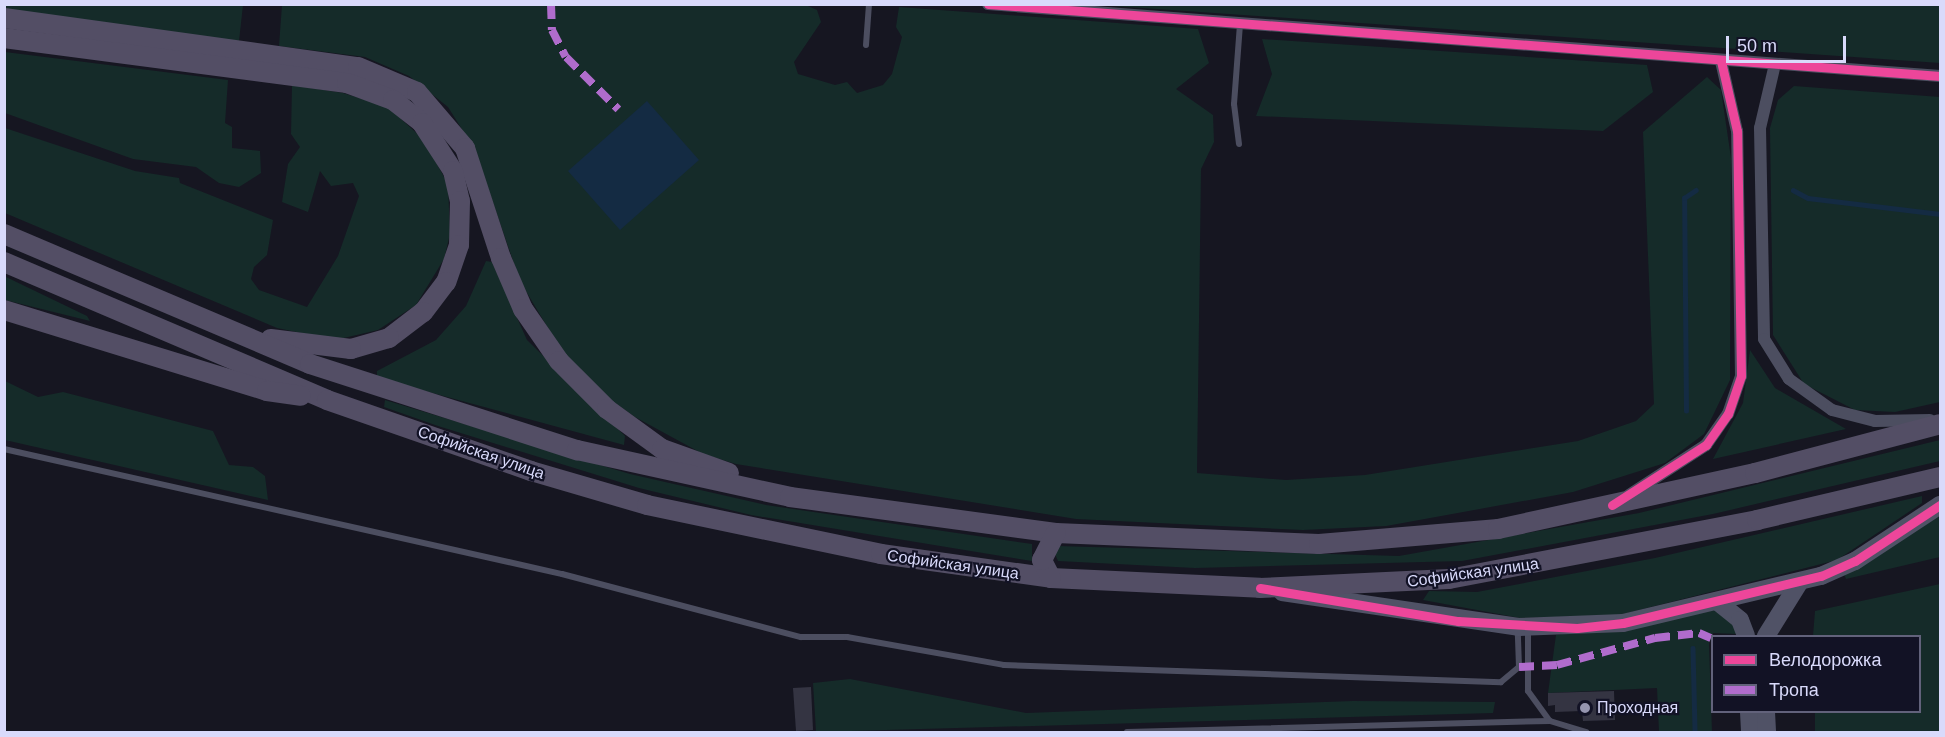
<!DOCTYPE html>
<meta charset="utf-8">
<style>
body{margin:0}
#map{position:relative;width:1945px;height:737px;overflow:hidden;background:#161621;font-family:Arial,sans-serif}
div>[style]{position:absolute}
[style*='--x']{left:calc(var(--x)*1px);top:calc(var(--y)*1px);width:calc(var(--w)*1px);rotate:calc(var(--a)*1deg)}
.green>*{inset:0;background:#152b29}
.water>*{inset:0;background:#142b43}
.stream>*{height:4.5px;margin:-2.25px;padding:0 2.25px;transform-origin:2.25px;border-radius:2.25px;background:#142b43}
.building>*{inset:0;background:#343442}
.lane>*{height:6px;margin:-3px;padding:0 3px;transform-origin:3px;border-radius:3px;background:#4c4e60}
.street>*{height:12px;margin:-6px;padding:0 6px;transform-origin:6px;border-radius:6px;background:#4c4e60}
.secondary>*{height:18px;margin:-9px;padding:0 9px;transform-origin:9px;border-radius:9px;background:#505266}
.primary>*{height:20px;margin:-10px;padding:0 10px;transform-origin:10px;border-radius:10px;background:#534e65}
.quiet>*{height:8px;margin-top:-4px;transform-origin:0;background:repeating-linear-gradient(90deg,#b06ccc 0 15px,transparent 0 23px)}
.cycleway>*{height:9px;margin:-4.5px;padding:0 4.5px;transform-origin:4.5px;border-radius:4.5px;background:#ed469a}
.dots>*{width:16px;height:16px;translate:-50% -50%;box-sizing:border-box;border:3px solid #121225;border-radius:50%}
span{translate:-50% -50%;white-space:nowrap;text-align:center;line-height:1.15;-webkit-text-stroke:4.5px #121225;paint-order:stroke}
.street-label{font-size:16px;color:#d9dafb}
.poi-label{font-size:16px;color:#d9dafb}
.left{translate:0 -50%;text-align:left}
.frame{position:absolute;inset:0;border:6px solid #d9dafb;pointer-events:none}
.legend{position:absolute;left:1711px;top:635px;width:210px;height:78px;box-sizing:border-box;background:#121225;border:2px solid #62627b;margin:0;padding:8px 10px;list-style:none;font-size:18px;color:#d9dafb}
.legend li{display:flex;align-items:center;gap:12px;height:30px}
.legend b{width:30px;border:2px solid #62627b}
.scale{position:absolute;left:1726px;top:36px;width:120px;height:27px;box-sizing:border-box;border:3px solid #d9dafb;border-top:0;padding-left:8px;font-size:18px;line-height:21px;white-space:nowrap;color:#d9dafb;-webkit-text-stroke:4px #121225;paint-order:stroke}
</style>
<div id="map">
<div class="green">
<div style="clip-path:polygon(4px 5px,243px 5px,239px 41px,5px 11px)"></div>
<div style="clip-path:polygon(282px 5px,808px 6px,817px 10px,821px 22px,794px 62px,798px 74px,835px 85px,847px 82px,857px 93px,883px 85px,892px 74px,902px 37px,896px 27px,899px 7px,1198px 29px,1209px 63px,1176px 89px,1213px 115px,1214px 142px,1201px 169px,1197px 473px,1286px 480px,1365px 475px,1578px 441px,1636px 421px,1654px 404px,1643px 132px,1707px 77px,1721px 90px,1731px 158px,1730px 380px,1704px 434px,1665px 463px,1573px 492px,1386px 526px,1303px 530px,1076px 519px,736px 464px,703px 454px,635px 417px,604px 395px,564px 355px,520px 281px,475px 150px,448px 107px,409px 76px,365px 57px,279px 46px)"></div>
<div style="clip-path:polygon(1099px 5px,1924px 5px,1940px 6px,1940px 63px)"></div>
<div style="clip-path:polygon(1262px 39px,1647px 65px,1653px 92px,1603px 131px,1256px 116px,1272px 74px)"></div>
<div style="clip-path:polygon(5px 52px,228px 80px,225px 123px,232px 127px,232px 148px,260px 151px,261px 173px,239px 187px,219px 183px,196px 167px,133px 159px,5px 113px)"></div>
<div style="clip-path:polygon(292px 85px,343px 93px,388px 107px,423px 139px,448px 184px,450px 234px,444px 259px,416px 305px,378px 330px,335px 340px,277px 328px,5px 213px,5px 128px,135px 171px,179px 178px,180px 183px,273px 220px,267px 255px,254px 267px,251px 279px,259px 290px,307px 307px,338px 256px,359px 196px,353px 183px,331px 186px,320px 171px,308px 212px,282px 202px,288px 164px,300px 147px,291px 134px)"></div>
<div style="clip-path:polygon(1794px 86px,1940px 97px,1940px 402px,1895px 412px,1855px 410px,1804px 384px,1773px 335px,1770px 128px,1778px 100px)"></div>
<div style="clip-path:polygon(486px 261px,492px 262px,527px 340px,625px 436px,624px 445px,377px 378px,377px 371px,436px 340px,466px 306px)"></div>
<div style="clip-path:polygon(4px 276px,87px 316px,90px 321px,5px 300px)"></div>
<div style="clip-path:polygon(1750px 350px,1775px 388px,1846px 429px,1713px 459px,1743px 403px)"></div>
<div style="clip-path:polygon(5px 381px,38px 397px,63px 392px,213px 431px,229px 465px,253px 467px,265px 476px,268px 500px,5px 440px)"></div>
<div style="clip-path:polygon(385px 400px,630px 474px,766px 505px,1032px 544px,1032px 561px,751px 515px,639px 488px,438px 426px,384px 407px)"></div>
<div style="clip-path:polygon(1940px 440px,1940px 461px,1713px 514px,1462px 561px,1195px 568px,1058px 561px,1055px 554px,1057px 546px,1399px 556px,1639px 513px)"></div>
<div style="clip-path:polygon(1922px 496px,1922px 503px,1837px 560px,1619px 615px,1520px 618px,1423px 600px,1429px 591px,1477px 592px,1655px 558px)"></div>
<div style="clip-path:polygon(1940px 514px,1940px 557px,1846px 579px,1844px 574px)"></div>
<div style="clip-path:polygon(1940px 584px,1940px 732px,1815px 732px,1815px 712px,1920px 712px,1920px 636px,1813px 636px,1815px 611px)"></div>
<div style="clip-path:polygon(1717px 610px,1727px 613px,1737px 634px,1713px 633px,1709px 644px,1712px 732px,1659px 732px,1657px 688px,1548px 693px,1556px 635px)"></div>
<div style="clip-path:polygon(850px 679px,1026px 713px,1353px 701px,1495px 702px,1493px 713px,816px 732px,813px 683px)"></div>
</div>
<div class="water">
<div style="clip-path:polygon(647px 101px,699px 160px,620px 230px,568px 171px)"></div>
</div>
<div class="stream">
<div style="--x:1793;--y:190;--w:17;--a:28"></div>
<div style="--x:1808;--y:198;--w:133;--a:6.9"></div>
<div style="--x:1686;--y:411;--w:213;--a:-90.5"></div>
<div style="--x:1684;--y:198;--w:14;--a:-34"></div>
<div style="--x:1693;--y:648;--w:84;--a:88.6"></div>
</div>
<div class="building">
<div style="clip-path:polygon(811px 687px,813px 730px,796px 731px,793px 688px)"></div>
<div style="clip-path:polygon(1614px 691px,1615px 720px,1583px 721px,1582px 711px,1555px 712px,1555px 705px,1548px 706px,1548px 693px)"></div>
</div>
<div class="lane">
<div style="--x:866;--y:45;--w:41;--a:-85.8"></div>
<div style="--x:1239;--y:144;--w:40;--a:-97.1"></div>
<div style="--x:1234;--y:104;--w:79;--a:-85.7"></div>
<div style="--x:4;--y:449;--w:572;--a:12.63"></div>
<div style="--x:562;--y:574;--w:247;--a:14.8"></div>
<div style="--x:801;--y:637;--w:46;--a:0"></div>
<div style="--x:847;--y:637;--w:159;--a:10.1"></div>
<div style="--x:1004;--y:665;--w:497;--a:2"></div>
<div style="--x:1501;--y:682;--w:23;--a:-40"></div>
<div style="--x:1519;--y:667;--w:37;--a:-92"></div>
<div style="--x:1528;--y:628;--w:63;--a:90"></div>
<div style="--x:1528;--y:691;--w:37;--a:54"></div>
<div style="--x:1127;--y:732;--w:423;--a:-1.5"></div>
<div style="--x:1550;--y:721;--w:38;--a:17"></div>
</div>
<div class="street">
<div style="--x:988;--y:4;--w:955;--a:4.33"></div>
<div style="--x:1775;--y:64;--w:66;--a:103.2"></div>
<div style="--x:1760;--y:128;--w:211;--a:88.9"></div>
<div style="--x:1764;--y:339;--w:47;--a:58"></div>
<div style="--x:1789;--y:379;--w:53;--a:35.8"></div>
<div style="--x:1832;--y:410;--w:44;--a:14.3"></div>
<div style="--x:1875;--y:421;--w:55;--a:-1"></div>
<div style="--x:1629;--y:495;--w:92;--a:-33"></div>
<div style="--x:1706;--y:445;--w:38;--a:-55"></div>
<div style="--x:1728;--y:414;--w:40;--a:-71.1"></div>
<div style="--x:1741;--y:376;--w:245;--a:-90.9"></div>
<div style="--x:1737;--y:131;--w:72;--a:-102.9"></div>
</div>
<div class="secondary">
<div style="--x:1282;--y:592;--w:239;--a:8.4"></div>
<div style="--x:1518;--y:627;--w:105;--a:-2.2"></div>
<div style="--x:1623;--y:623;--w:204;--a:-13.4"></div>
<div style="--x:1821;--y:576;--w:37;--a:-24"></div>
<div style="--x:1855;--y:561;--w:102;--a:-33.4"></div>
<div style="--x:1718;--y:602;--w:28;--a:39"></div>
<div style="--x:1740;--y:620;--w:17;--a:69"></div>
<div style="--x:1766;--y:636;--w:62;--a:-58.1"></div>
<div style="--x:1749;--y:712;--w:20;--a:87"></div>
<div style="--x:1766;--y:712;--w:20;--a:87"></div>
</div>
<div class="primary">
<div style="--x:4;--y:18;--w:357;--a:7.9"></div>
<div style="--x:358;--y:67;--w:64;--a:23"></div>
<div style="--x:417;--y:92;--w:74;--a:49.4"></div>
<div style="--x:465;--y:148;--w:116;--a:71.9"></div>
<div style="--x:501;--y:258;--w:56;--a:66.7"></div>
<div style="--x:523;--y:309;--w:63;--a:55.3"></div>
<div style="--x:559;--y:361;--w:68;--a:45"></div>
<div style="--x:607;--y:409;--w:68;--a:36"></div>
<div style="--x:662;--y:449;--w:71;--a:19.7"></div>
<div style="--x:4;--y:38;--w:346;--a:7.5"></div>
<div style="--x:347;--y:83;--w:49;--a:20.3"></div>
<div style="--x:393;--y:100;--w:37;--a:38"></div>
<div style="--x:422;--y:123;--w:57;--a:57.1"></div>
<div style="--x:453;--y:171;--w:31;--a:77"></div>
<div style="--x:460;--y:201;--w:44;--a:91.3"></div>
<div style="--x:459;--y:245;--w:39;--a:109"></div>
<div style="--x:446;--y:282;--w:38;--a:127"></div>
<div style="--x:423;--y:312;--w:43;--a:142.6"></div>
<div style="--x:389;--y:338;--w:40;--a:164"></div>
<div style="--x:351;--y:349;--w:81;--a:-172.9"></div>
<div style="--x:4;--y:234;--w:332;--a:23"></div>
<div style="--x:310;--y:364;--w:281;--a:17.9"></div>
<div style="--x:577;--y:450;--w:218;--a:12.4"></div>
<div style="--x:790;--y:497;--w:268;--a:7.7"></div>
<div style="--x:1056;--y:533;--w:263;--a:2.4"></div>
<div style="--x:1319;--y:544;--w:180;--a:-4.8"></div>
<div style="--x:1498;--y:529;--w:263;--a:-12.3"></div>
<div style="--x:1755;--y:473;--w:191;--a:-14.8"></div>
<div style="--x:4;--y:262;--w:351;--a:23.1"></div>
<div style="--x:327;--y:400;--w:216;--a:19.2"></div>
<div style="--x:531;--y:471;--w:121;--a:16.3"></div>
<div style="--x:647;--y:505;--w:239;--a:11.8"></div>
<div style="--x:881;--y:554;--w:172;--a:8"></div>
<div style="--x:1051;--y:578;--w:209;--a:2.7"></div>
<div style="--x:1260;--y:588;--w:189;--a:-2.7"></div>
<div style="--x:1449;--y:579;--w:314;--a:-10.8"></div>
<div style="--x:1757;--y:520;--w:188;--a:-13.2"></div>
<div style="--x:4;--y:310;--w:275;--a:17.1"></div>
<div style="--x:267;--y:391;--w:34;--a:8"></div>
<div style="--x:1051;--y:578;--w:20;--a:-117"></div>
<div style="--x:1042;--y:560;--w:30;--a:-63"></div>
</div>
<div class="quiet">
<div style="--x:551;--y:4;--w:26;--a:88"></div>
<div style="--x:552;--y:30;--w:30;--a:63"></div>
<div style="--x:566;--y:57;--w:74;--a:45"></div>
<div style="--x:1519;--y:667;--w:38;--a:-3"></div>
<div style="--x:1557;--y:665;--w:102;--a:-15.4"></div>
<div style="--x:1655;--y:638;--w:44;--a:-6.5"></div>
<div style="--x:1699;--y:633;--w:13;--a:23"></div>
</div>
<div class="cycleway">
<div style="--x:988;--y:4;--w:955;--a:4.33"></div>
<div style="--x:1612;--y:505;--w:112;--a:-32.6"></div>
<div style="--x:1706;--y:445;--w:38;--a:-55"></div>
<div style="--x:1728;--y:414;--w:40;--a:-71.1"></div>
<div style="--x:1741;--y:376;--w:245;--a:-90.9"></div>
<div style="--x:1737;--y:131;--w:72;--a:-102.9"></div>
<div style="--x:1260;--y:588;--w:201;--a:9.5"></div>
<div style="--x:1458;--y:621;--w:119;--a:3.4"></div>
<div style="--x:1577;--y:628;--w:46;--a:-6.2"></div>
<div style="--x:1623;--y:623;--w:204;--a:-13.4"></div>
<div style="--x:1821;--y:576;--w:37;--a:-24"></div>
<div style="--x:1855;--y:561;--w:102;--a:-33.4"></div>
</div>
<div class="dots">
<div style="left:1585px;top:708px;background:#9595af"></div>
</div>
<div class="street-label">
<span style="left:481px;top:453px;rotate:19deg">Софийская улица</span>
<span style="left:953px;top:565px;rotate:8deg">Софийская улица</span>
<span style="left:1473px;top:573px;rotate:-8deg">Софийская улица</span>
</div>
<div class="poi-label">
<span class="left" style="left:1597px;top:708px">Проходная</span>
</div>
<div class="frame"></div>
<ul class="legend">
<li><b style="height:8px;background:#ed469a"></b>Велодорожка</li>
<li><b style="height:8px;background:#b06ccc"></b>Тропа</li>
</ul>
<div class="scale">50 m</div>
</div>
